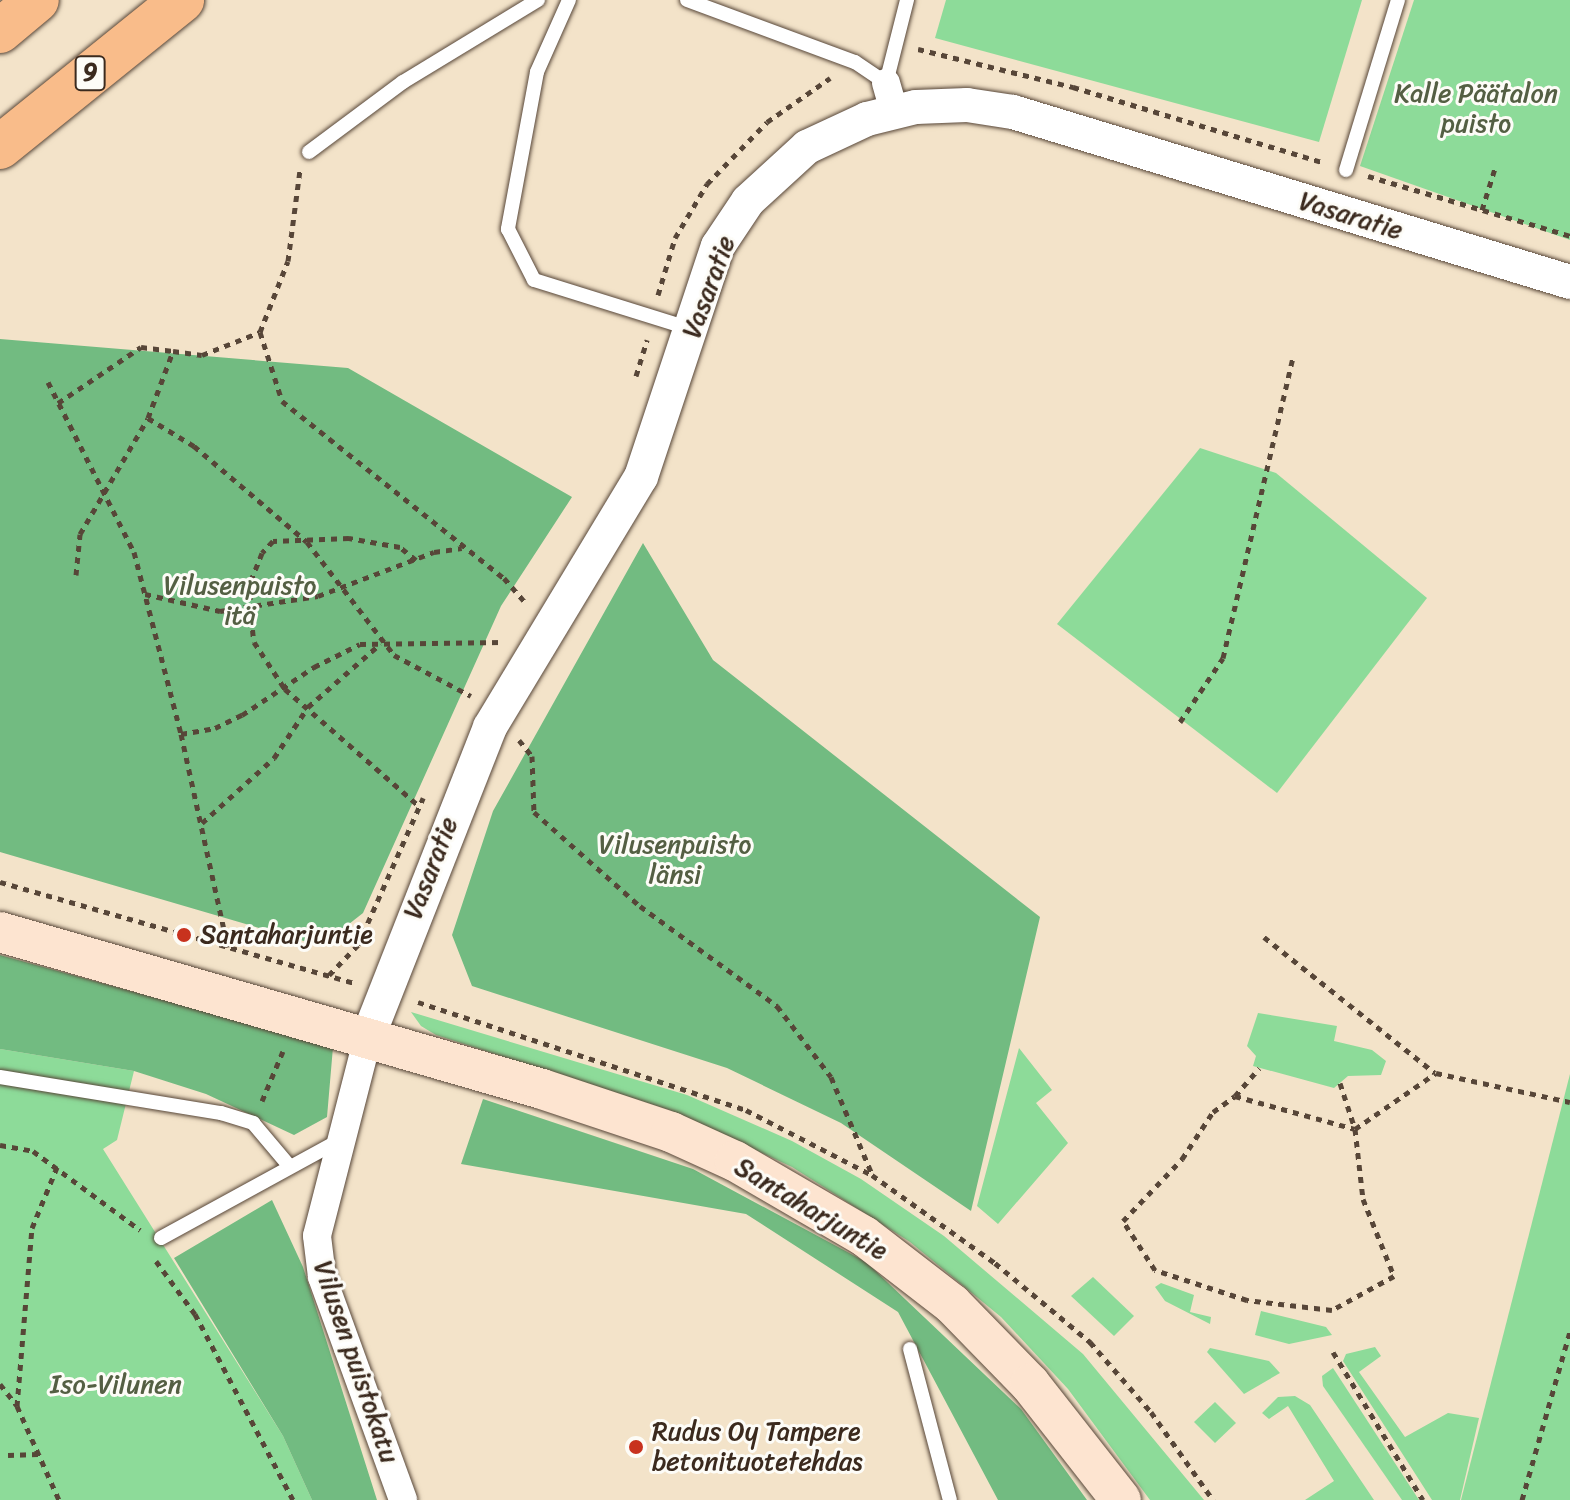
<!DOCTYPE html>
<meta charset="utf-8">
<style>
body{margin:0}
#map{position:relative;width:1570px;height:1500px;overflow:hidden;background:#f3e3c9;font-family:Sriracha,sans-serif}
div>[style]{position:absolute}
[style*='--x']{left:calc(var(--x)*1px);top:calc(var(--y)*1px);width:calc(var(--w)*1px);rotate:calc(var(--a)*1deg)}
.green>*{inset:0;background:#8ddb99}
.forest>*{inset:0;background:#72bb81}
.path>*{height:5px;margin-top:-2.5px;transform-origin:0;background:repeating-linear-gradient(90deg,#574638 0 6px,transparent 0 12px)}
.roads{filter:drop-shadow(0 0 2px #574638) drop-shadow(0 0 2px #574638)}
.service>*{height:14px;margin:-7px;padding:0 7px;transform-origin:7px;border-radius:7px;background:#fff}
.minor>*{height:28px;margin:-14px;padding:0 14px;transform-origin:14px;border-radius:14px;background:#fff}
.tertiary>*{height:34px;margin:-17px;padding:0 17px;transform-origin:17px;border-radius:17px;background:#fff}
.secondary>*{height:40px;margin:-20px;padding:0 20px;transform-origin:20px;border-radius:20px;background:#fde4d0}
.motorway>*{height:44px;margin:-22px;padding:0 22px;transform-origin:22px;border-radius:22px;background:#f9bc8a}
.dots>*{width:22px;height:22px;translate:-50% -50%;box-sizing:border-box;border:4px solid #fdfcf7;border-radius:50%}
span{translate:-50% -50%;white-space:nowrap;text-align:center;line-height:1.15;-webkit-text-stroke:6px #fdfcf7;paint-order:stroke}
.shield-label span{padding:2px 6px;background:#fdfcf7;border:2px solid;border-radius:6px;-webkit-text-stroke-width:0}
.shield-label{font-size:24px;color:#3b2a1e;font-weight:700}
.park-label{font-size:26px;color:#545f43}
.street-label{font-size:26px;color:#3b2a1e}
.poi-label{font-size:26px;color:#3b2a1e}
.left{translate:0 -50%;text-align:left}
</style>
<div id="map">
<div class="green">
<div style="clip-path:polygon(946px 0,1362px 0,1319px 142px,935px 38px)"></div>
<div style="clip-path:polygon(1414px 0,1570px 0,1570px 240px,1360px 166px)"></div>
<div style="clip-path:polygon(1200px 448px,1276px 473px,1427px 598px,1277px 793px,1057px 624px)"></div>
<div style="clip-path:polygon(411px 1012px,687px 1095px,792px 1141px,861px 1179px,944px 1236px,1083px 1354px,1204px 1500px,1150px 1500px,1068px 1389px,1001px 1317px,910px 1242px,792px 1167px,669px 1110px,436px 1035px,421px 1026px)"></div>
<div style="clip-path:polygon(1258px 1013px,1337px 1026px,1334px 1041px,1372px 1050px,1386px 1061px,1381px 1075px,1348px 1076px,1334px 1088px,1253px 1066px,1256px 1056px,1247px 1046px)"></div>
<div style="clip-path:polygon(1019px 1048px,1052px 1090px,1036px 1103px,1068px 1143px,998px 1224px,977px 1206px)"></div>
<div style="clip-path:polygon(0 1049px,134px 1071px,117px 1140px,103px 1149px,283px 1436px,312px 1500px,0 1500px)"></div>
<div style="clip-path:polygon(1570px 1074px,1570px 1500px,1461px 1500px)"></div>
<div style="clip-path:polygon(1093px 1277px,1134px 1316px,1114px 1336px,1071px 1296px)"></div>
<div style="clip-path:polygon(1161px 1283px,1194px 1295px,1190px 1312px,1211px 1317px,1210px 1324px,1165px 1301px,1155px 1287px)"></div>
<div style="clip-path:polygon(1261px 1311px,1326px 1327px,1332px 1335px,1289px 1344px,1255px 1335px)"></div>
<div style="clip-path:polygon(1375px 1347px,1381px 1356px,1359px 1372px,1405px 1437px,1448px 1413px,1479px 1418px,1460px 1500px,1432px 1500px,1343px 1361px,1346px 1354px)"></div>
<div style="clip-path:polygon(1210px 1348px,1269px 1361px,1280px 1373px,1244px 1394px,1207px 1352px)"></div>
<div style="clip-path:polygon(1333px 1368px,1419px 1500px,1402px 1500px,1323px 1386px,1322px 1376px)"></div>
<div style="clip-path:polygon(1295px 1396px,1310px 1405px,1374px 1500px,1305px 1500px,1334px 1481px,1288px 1406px,1269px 1419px,1262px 1413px,1278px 1397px)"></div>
<div style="clip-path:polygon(1215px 1402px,1236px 1423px,1215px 1443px,1194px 1422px)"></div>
</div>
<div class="forest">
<div style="clip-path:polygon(0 339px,348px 368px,572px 497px,501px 606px,363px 913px,321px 946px,0 852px)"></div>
<div style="clip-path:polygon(643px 543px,713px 660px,1040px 917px,971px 1211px,841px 1123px,727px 1068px,472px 986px,452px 935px,493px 811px)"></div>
<div style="clip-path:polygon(0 955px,333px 1047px,327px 1117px,294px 1135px,206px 1094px,134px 1071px,0 1049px)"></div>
<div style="clip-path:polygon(483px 1099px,693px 1169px,866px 1262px,1021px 1409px,1087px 1500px,998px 1500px,898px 1312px,746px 1214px,461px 1164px)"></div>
<div style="clip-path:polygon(272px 1200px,303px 1267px,377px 1500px,312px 1500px,283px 1436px,174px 1258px)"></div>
</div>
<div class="path">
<div style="--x:918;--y:49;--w:160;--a:13.8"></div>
<div style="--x:1073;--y:87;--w:262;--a:16.8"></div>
<div style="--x:1368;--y:176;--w:211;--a:16.5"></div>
<div style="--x:1482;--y:210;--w:47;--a:-72.7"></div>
<div style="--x:658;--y:295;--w:59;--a:-73.4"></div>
<div style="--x:675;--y:238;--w:63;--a:-59.3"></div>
<div style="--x:707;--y:184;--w:86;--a:-45.9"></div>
<div style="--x:767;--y:122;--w:77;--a:-34.9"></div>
<div style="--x:260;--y:332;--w:72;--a:72.3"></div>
<div style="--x:282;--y:401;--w:284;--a:38.6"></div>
<div style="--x:504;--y:578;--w:33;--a:49"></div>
<div style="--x:636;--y:376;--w:38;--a:-73"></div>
<div style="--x:48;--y:382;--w:191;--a:63.2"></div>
<div style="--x:134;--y:552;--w:188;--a:75.5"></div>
<div style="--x:181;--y:734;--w:218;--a:77.6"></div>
<div style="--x:58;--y:403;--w:100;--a:-34"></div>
<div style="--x:141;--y:347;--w:32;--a:7"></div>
<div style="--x:148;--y:418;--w:54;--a:31.3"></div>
<div style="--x:194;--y:446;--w:148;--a:40.3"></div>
<div style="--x:307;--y:542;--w:143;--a:52.4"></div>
<div style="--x:394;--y:655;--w:87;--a:28"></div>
<div style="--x:416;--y:560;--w:21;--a:-141"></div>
<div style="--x:400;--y:547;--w:52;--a:-170"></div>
<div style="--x:349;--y:538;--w:76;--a:177.7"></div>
<div style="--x:273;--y:541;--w:16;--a:133"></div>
<div style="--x:262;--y:553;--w:31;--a:112"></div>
<div style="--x:250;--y:582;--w:24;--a:90"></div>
<div style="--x:250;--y:606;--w:36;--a:84"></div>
<div style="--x:254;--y:642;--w:56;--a:56.6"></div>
<div style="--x:285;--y:689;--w:178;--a:41.1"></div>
<div style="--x:76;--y:575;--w:41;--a:-84.4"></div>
<div style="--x:80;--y:534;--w:134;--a:-59.6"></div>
<div style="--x:148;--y:418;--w:72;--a:-69.5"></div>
<div style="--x:173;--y:351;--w:29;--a:8"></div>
<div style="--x:202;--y:355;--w:62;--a:-21.6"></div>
<div style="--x:260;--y:332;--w:76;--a:-68.5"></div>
<div style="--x:288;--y:261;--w:92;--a:-82.5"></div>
<div style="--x:145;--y:594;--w:77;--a:12.8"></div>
<div style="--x:220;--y:611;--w:99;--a:-8.7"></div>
<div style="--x:318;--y:596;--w:124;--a:-20.8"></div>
<div style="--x:434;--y:552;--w:28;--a:-8"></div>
<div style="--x:1180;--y:722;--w:77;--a:-56.1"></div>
<div style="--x:1223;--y:658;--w:309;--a:-76.9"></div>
<div style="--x:181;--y:734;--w:35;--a:-10"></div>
<div style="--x:215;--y:728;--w:30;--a:-26"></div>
<div style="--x:242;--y:715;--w:87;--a:-33.7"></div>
<div style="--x:314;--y:667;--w:51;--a:-26.6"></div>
<div style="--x:360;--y:644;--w:143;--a:-0.8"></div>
<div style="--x:519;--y:740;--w:21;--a:51"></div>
<div style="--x:532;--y:756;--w:56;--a:88"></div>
<div style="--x:534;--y:812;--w:142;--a:41.6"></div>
<div style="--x:640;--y:906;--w:170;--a:36.1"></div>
<div style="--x:777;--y:1006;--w:89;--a:52.7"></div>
<div style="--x:831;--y:1077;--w:105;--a:67.1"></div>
<div style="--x:202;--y:823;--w:97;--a:-42.1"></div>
<div style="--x:274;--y:758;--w:61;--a:-56.3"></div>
<div style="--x:308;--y:707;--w:96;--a:-41.2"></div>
<div style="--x:0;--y:882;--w:368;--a:15.9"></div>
<div style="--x:1264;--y:937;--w:218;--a:38.5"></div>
<div style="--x:329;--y:975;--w:42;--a:-46"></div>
<div style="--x:358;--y:945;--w:161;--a:-66.1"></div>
<div style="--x:418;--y:1002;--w:345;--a:18.2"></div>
<div style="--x:746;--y:1110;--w:142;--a:27.3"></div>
<div style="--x:872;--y:1175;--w:151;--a:35.6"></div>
<div style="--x:995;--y:1263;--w:124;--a:39.7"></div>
<div style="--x:1090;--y:1342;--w:93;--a:48.9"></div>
<div style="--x:1151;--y:1412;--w:108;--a:54.8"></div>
<div style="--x:1340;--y:1083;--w:48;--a:71.9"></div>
<div style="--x:1355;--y:1129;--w:98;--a:-34.7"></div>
<div style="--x:1436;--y:1073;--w:137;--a:12.2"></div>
<div style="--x:1235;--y:1096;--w:124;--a:15.4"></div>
<div style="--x:1355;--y:1129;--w:70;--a:83.5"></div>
<div style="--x:1363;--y:1199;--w:83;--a:68.1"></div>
<div style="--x:1394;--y:1276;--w:71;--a:151.3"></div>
<div style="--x:1332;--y:1310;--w:86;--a:-173.3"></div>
<div style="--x:1247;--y:1300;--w:97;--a:-161.9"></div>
<div style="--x:1155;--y:1270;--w:59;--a:-123.1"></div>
<div style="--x:1123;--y:1221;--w:86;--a:-46.4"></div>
<div style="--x:1182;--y:1159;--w:56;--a:-56.6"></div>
<div style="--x:1213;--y:1112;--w:27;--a:-36"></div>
<div style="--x:1235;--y:1096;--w:37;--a:-49"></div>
<div style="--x:262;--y:1101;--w:54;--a:-67.2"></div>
<div style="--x:0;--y:1145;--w:34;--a:10"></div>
<div style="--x:33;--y:1151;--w:133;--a:36.4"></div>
<div style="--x:156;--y:1261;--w:66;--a:53.7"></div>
<div style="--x:195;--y:1314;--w:210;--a:62.2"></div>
<div style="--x:1333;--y:1352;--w:173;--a:58.7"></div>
<div style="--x:0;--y:1384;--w:28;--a:52"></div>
<div style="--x:17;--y:1406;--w:103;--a:65.9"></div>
<div style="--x:17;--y:1406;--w:179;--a:-85.2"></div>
<div style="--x:32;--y:1228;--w:66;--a:-67.7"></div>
<div style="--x:8;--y:1455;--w:30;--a:-2"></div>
<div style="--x:1522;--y:1500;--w:176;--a:-74.1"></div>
</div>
<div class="roads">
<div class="service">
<div style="--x:569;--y:0;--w:79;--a:114"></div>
<div style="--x:537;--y:72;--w:160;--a:100.5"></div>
<div style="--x:508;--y:229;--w:57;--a:63"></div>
<div style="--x:534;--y:280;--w:164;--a:17.3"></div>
<div style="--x:687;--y:0;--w:179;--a:20.3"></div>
<div style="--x:855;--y:62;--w:37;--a:34"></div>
<div style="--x:886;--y:83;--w:86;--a:-75.8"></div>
<div style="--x:309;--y:152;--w:117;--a:-36.7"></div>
<div style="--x:403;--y:82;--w:158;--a:-31.3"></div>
<div style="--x:1346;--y:170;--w:178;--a:-73"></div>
<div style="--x:0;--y:1077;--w:224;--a:9.3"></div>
<div style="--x:221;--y:1113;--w:34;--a:17"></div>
<div style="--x:253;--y:1123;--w:57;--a:49.9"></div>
<div style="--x:161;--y:1238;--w:204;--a:-28.7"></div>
<div style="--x:910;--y:1349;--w:156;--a:75.2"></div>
</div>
<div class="minor">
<div style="--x:886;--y:83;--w:29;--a:74"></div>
<div style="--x:368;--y:1037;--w:205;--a:104.4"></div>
<div style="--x:317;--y:1236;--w:41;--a:83"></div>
<div style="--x:322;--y:1277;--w:237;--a:70"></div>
</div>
<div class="tertiary">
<div style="--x:368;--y:1037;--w:333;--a:-68.5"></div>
<div style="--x:490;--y:727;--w:292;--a:-58.9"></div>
<div style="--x:641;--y:477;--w:243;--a:-71.6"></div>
<div style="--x:718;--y:246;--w:54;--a:-56.3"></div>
<div style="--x:748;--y:201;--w:80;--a:-42.5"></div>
<div style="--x:807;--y:147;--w:66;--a:-25"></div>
<div style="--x:867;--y:119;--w:50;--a:-13.8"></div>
<div style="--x:916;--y:107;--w:51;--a:-2.2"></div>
<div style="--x:967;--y:105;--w:47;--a:8.7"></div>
<div style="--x:1013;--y:112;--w:582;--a:16.97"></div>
</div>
<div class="secondary">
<div style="--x:0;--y:932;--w:564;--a:16.15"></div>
<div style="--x:542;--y:1089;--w:136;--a:18.4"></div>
<div style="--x:671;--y:1132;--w:70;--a:24.4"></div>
<div style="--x:735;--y:1161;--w:149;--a:30.2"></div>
<div style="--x:864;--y:1236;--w:111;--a:37.7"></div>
<div style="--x:952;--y:1304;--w:112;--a:45.7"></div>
<div style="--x:1030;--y:1384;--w:147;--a:51.9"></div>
</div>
<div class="motorway">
<div style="--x:0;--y:31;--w:48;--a:-40"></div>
<div style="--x:0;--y:147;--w:234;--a:-38.9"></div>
</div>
</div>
<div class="dots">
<div style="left:184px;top:935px;background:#c8321e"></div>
<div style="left:636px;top:1447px;background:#c8321e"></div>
</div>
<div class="shield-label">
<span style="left:90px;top:73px">9</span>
</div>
<div class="park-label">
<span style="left:1476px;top:109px">Kalle Päätalon<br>puisto</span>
<span style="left:240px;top:601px">Vilusenpuisto<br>itä</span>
<span style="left:675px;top:860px">Vilusenpuisto<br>länsi</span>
<span style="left:116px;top:1385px">Iso-Vilunen</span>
</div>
<div class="street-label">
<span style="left:1351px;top:216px;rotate:17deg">Vasaratie</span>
<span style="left:709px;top:287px;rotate:-70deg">Vasaratie</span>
<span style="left:431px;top:868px;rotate:-69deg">Vasaratie</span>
<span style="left:811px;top:1209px;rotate:31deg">Santaharjuntie</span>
<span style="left:356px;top:1362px;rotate:71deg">Vilusen puistokatu</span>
</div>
<div class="poi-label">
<span class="left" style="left:200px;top:935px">Santaharjuntie</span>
<span class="left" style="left:652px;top:1447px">Rudus Oy Tampere<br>betonituotetehdas</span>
</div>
</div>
